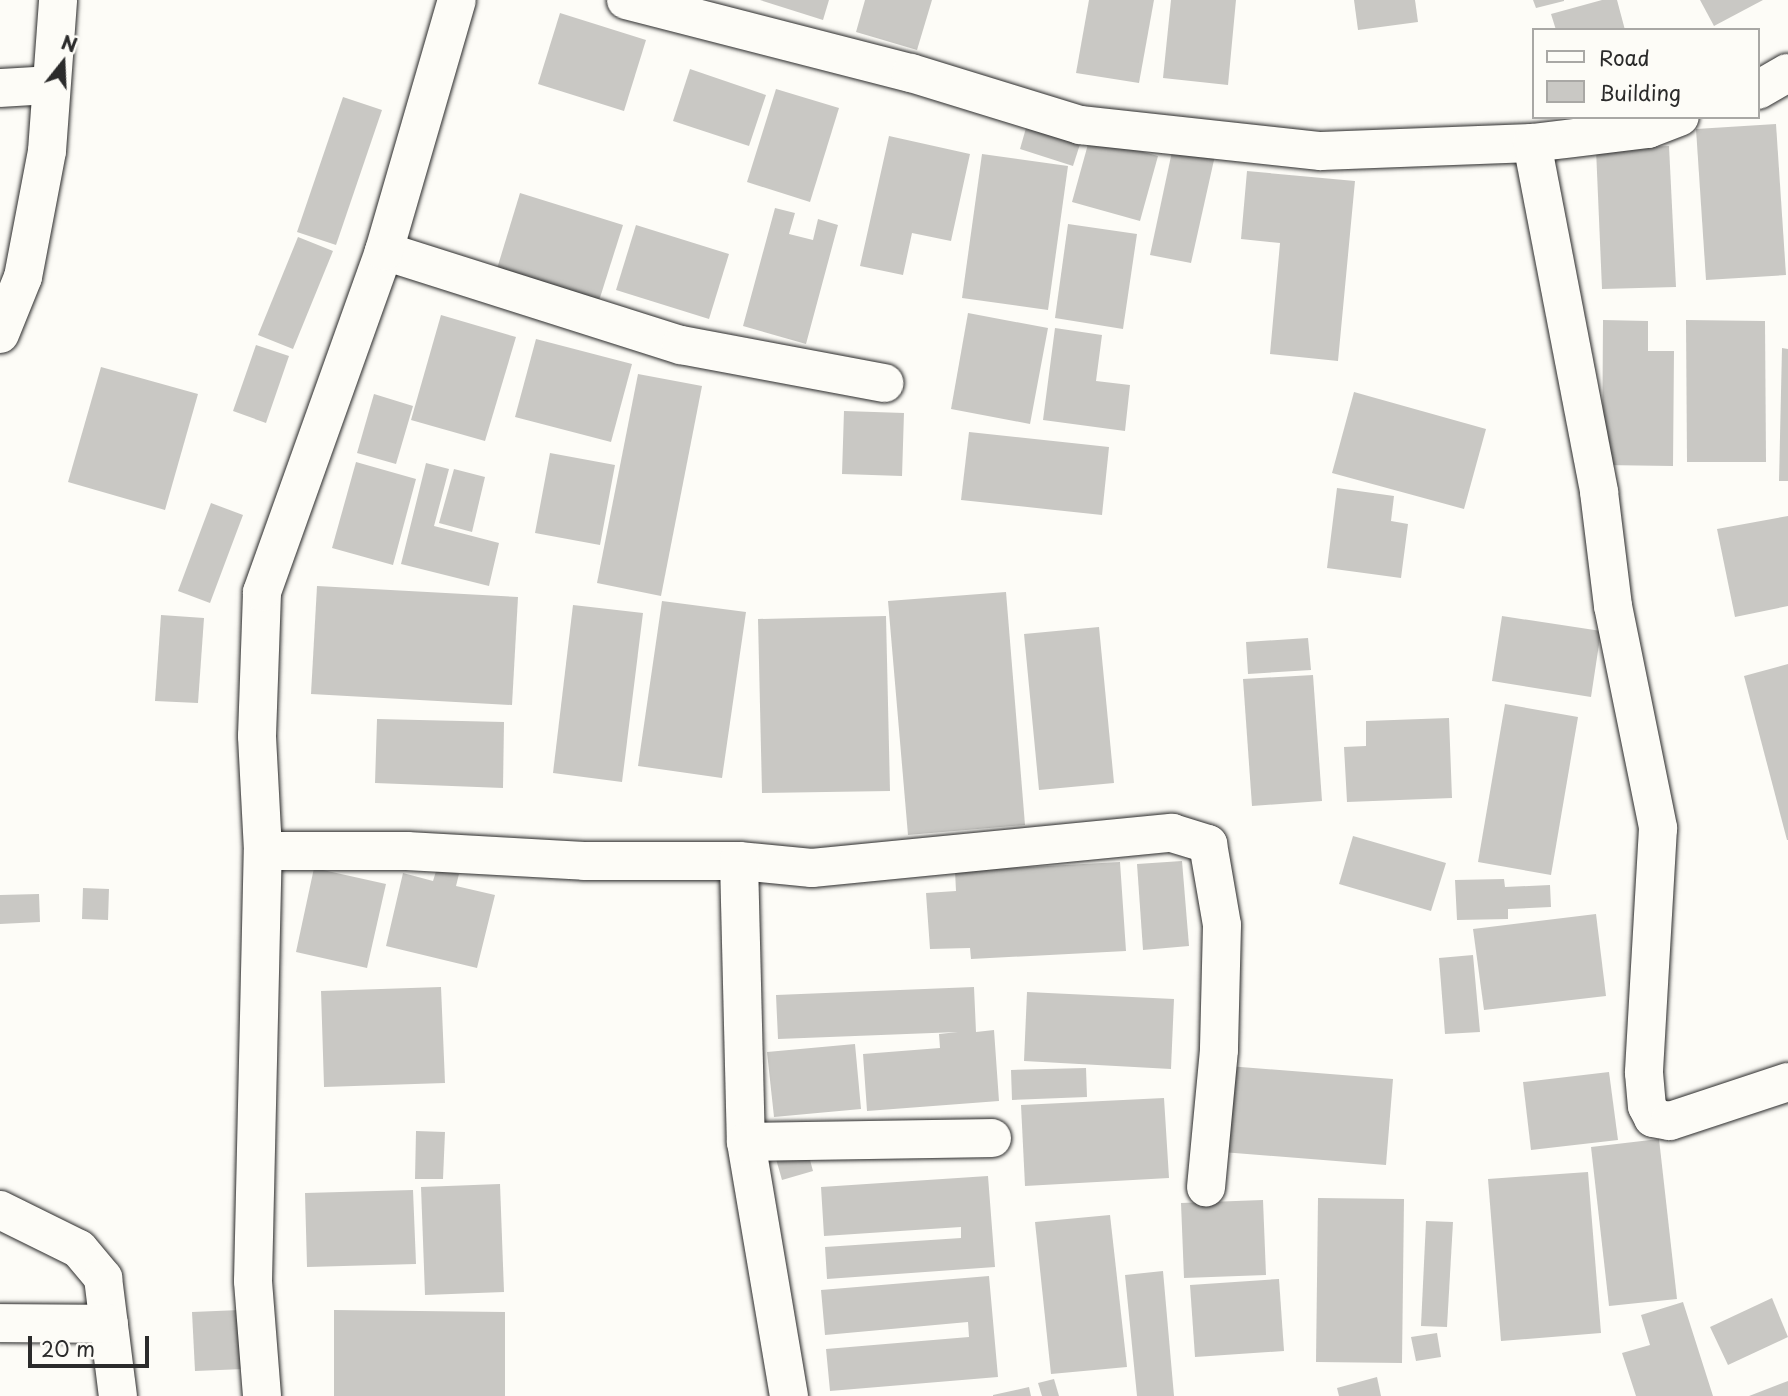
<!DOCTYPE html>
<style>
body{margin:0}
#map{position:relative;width:1788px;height:1396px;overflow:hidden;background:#fdfcf7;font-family:"Playpen Sans",sans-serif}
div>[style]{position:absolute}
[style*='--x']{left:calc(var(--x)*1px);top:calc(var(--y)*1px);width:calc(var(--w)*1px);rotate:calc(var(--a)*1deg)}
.building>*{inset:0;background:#c9c8c4}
.roads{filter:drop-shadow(0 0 2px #2b2b2b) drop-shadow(0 0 2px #2b2b2b)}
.minor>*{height:38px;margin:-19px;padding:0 19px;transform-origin:19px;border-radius:19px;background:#fdfcf7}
span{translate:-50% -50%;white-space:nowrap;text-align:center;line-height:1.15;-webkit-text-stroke:6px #fdfcf7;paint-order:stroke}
.legend{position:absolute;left:1532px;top:28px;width:228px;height:91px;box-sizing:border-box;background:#fdfcf7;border:2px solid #a9a8a5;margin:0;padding:9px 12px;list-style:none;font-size:21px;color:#2b2b2b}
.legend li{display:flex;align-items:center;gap:14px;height:35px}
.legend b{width:35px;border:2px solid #a9a8a5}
.north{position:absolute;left:28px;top:28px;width:70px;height:70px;-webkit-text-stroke:5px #fdfcf7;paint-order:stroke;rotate:18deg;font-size:19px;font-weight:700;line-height:28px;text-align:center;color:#2b2b2b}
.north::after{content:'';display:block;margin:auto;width:24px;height:32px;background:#2b2b2b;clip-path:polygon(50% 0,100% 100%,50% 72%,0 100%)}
.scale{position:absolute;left:28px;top:1336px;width:121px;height:32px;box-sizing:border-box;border:4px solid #2b2b2b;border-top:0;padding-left:9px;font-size:21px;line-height:24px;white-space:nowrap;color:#2b2b2b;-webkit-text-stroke:5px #fdfcf7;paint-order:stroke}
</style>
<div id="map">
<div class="building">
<div style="clip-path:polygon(760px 0,829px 0,823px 20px)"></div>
<div style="clip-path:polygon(865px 0,932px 0,917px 50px,856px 32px)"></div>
<div style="clip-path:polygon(1089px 0,1154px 0,1139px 83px,1076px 73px)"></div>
<div style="clip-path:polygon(1171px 0,1236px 0,1228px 85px,1163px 78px)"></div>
<div style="clip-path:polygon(1354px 0,1415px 0,1418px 22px,1358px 30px)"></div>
<div style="clip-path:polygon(1533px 0,1564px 0,1564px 1px,1536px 8px)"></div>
<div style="clip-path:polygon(1602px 0,1617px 0,1625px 30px,1556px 30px,1551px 14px)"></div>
<div style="clip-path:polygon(1700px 0,1763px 0,1714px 26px)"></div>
<div style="clip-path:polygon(560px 13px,646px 40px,624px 111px,538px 84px)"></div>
<div style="clip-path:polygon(690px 69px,766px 95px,749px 146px,673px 121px)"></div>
<div style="clip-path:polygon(776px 89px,839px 108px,810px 202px,747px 182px)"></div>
<div style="clip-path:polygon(343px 97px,382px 110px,336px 245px,297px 232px)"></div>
<div style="clip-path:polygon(1028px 121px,1082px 138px,1073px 166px,1020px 149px)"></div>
<div style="clip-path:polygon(1776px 124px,1786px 275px,1706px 280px,1696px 129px)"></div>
<div style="clip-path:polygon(889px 136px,970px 154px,951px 241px,912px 233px,903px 275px,860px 266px)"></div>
<div style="clip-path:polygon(1090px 137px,1158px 156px,1140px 221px,1072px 202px)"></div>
<div style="clip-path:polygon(1174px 142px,1216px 151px,1191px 263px,1150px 255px)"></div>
<div style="clip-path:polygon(1669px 146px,1676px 287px,1602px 289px,1596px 149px)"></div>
<div style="clip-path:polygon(982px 154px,1068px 166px,1048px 310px,962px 298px)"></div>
<div style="clip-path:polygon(1247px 171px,1355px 181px,1338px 361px,1270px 354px,1280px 243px,1241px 239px)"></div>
<div style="clip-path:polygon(520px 193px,623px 225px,598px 304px,496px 272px)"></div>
<div style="clip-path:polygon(775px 208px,795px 213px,789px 234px,813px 240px,818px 219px,838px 225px,806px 344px,743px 326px)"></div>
<div style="clip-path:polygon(1068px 224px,1137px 234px,1123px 329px,1055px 318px)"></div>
<div style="clip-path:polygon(636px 225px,729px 254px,709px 319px,616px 290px)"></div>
<div style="clip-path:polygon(298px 237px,333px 251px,293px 349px,258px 335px)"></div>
<div style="clip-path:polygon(968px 313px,1048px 328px,1030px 424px,951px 409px)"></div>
<div style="clip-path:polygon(441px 315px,516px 337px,485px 441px,411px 420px)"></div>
<div style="clip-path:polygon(1603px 320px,1648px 321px,1648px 351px,1674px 351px,1673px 466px,1602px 465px)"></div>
<div style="clip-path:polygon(1686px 320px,1765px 321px,1766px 462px,1687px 462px)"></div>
<div style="clip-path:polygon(1055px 328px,1102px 335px,1096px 381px,1130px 385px,1125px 431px,1043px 420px)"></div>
<div style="clip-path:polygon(536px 339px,632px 364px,611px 442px,515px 417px)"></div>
<div style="clip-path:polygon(256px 345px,289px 356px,266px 423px,233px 411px)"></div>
<div style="clip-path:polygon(1782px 348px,1788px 349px,1788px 481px,1779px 481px)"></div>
<div style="clip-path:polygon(101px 367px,198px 394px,165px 510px,68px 482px)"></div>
<div style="clip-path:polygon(638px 374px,702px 386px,661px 596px,597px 583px)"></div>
<div style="clip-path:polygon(1354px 392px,1486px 429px,1464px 509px,1332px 473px)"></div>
<div style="clip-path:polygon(374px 394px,413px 406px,396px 464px,357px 453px)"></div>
<div style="clip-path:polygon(844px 411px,904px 413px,902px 476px,842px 474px)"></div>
<div style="clip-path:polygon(969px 432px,1109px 447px,1102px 515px,961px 500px)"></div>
<div style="clip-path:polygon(550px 453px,615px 465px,600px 545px,535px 533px)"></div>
<div style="clip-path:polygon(356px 462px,416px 479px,393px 565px,332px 548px)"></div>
<div style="clip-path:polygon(426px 463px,449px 469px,434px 526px,499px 543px,489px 586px,401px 564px)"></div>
<div style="clip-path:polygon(454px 469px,485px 477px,472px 532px,439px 523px)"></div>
<div style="clip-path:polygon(1337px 488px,1394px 496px,1391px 521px,1408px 524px,1401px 578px,1327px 568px)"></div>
<div style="clip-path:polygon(211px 503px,243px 515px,210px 603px,178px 591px)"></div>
<div style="clip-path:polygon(1788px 516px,1788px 606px,1735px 617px,1717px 529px)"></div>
<div style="clip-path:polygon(317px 586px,518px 597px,512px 705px,311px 694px)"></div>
<div style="clip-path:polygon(1006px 592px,1025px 825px,908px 835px,888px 601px)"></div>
<div style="clip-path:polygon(662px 601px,746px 612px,722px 778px,638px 766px)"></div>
<div style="clip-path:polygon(573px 605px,643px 613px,622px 782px,553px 773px)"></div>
<div style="clip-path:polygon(161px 615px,204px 618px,198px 703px,155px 701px)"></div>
<div style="clip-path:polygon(886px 616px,890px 791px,762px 793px,758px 619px)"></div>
<div style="clip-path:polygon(1502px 616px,1601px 631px,1591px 697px,1492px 681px)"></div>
<div style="clip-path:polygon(1099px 627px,1114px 783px,1039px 790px,1024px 634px)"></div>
<div style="clip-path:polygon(1308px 638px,1311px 670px,1248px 674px,1246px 642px)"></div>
<div style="clip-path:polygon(1788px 664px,1788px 840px,1787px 840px,1744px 676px)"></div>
<div style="clip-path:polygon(1313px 675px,1322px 801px,1252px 806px,1243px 679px)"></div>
<div style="clip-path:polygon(1505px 704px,1578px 717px,1551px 875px,1478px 862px)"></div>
<div style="clip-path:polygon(1449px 718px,1452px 798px,1347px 802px,1344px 747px,1366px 746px,1366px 721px)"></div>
<div style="clip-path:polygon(377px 719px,504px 722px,503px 788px,375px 783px)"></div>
<div style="clip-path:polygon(1353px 836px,1446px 863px,1431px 911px,1339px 884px)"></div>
<div style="clip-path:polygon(1182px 861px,1189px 946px,1143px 950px,1137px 864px)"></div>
<div style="clip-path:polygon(1120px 862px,1126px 951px,971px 959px,970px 948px,930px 949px,926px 893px,956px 891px,955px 871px)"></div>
<div style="clip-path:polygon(314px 868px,386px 884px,367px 968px,296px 952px)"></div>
<div style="clip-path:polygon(437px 868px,459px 874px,456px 886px,495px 895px,477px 968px,386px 946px,403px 873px,433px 881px)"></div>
<div style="clip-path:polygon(1504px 879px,1505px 887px,1550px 885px,1551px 907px,1508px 909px,1508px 919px,1457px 920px,1455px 880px)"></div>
<div style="clip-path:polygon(83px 888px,109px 889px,108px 920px,82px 919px)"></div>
<div style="clip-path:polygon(39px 894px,40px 922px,0 924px,0 895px)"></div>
<div style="clip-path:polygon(1596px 914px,1606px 996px,1484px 1010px,1473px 929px)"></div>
<div style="clip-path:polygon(1473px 955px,1480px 1032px,1445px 1034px,1439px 958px)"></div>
<div style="clip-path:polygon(441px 987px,445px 1083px,324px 1087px,321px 991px)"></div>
<div style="clip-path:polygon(974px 987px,976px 1032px,994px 1030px,999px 1101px,867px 1111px,863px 1054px,940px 1048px,939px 1034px,958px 1032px,778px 1039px,776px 995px)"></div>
<div style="clip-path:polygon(1027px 992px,1174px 999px,1171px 1069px,1024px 1061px)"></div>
<div style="clip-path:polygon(855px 1044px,861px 1109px,774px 1117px,767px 1052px)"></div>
<div style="clip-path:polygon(1228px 1066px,1393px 1079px,1386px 1165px,1222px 1152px)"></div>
<div style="clip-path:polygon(1086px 1068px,1087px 1097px,1012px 1100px,1011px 1070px)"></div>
<div style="clip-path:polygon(1609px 1072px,1618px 1140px,1531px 1150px,1523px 1082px)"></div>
<div style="clip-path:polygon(1164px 1098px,1169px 1178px,1025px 1186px,1021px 1105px)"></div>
<div style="clip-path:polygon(416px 1131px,445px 1132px,443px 1179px,415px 1179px)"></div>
<div style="clip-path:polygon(1659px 1139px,1677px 1299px,1609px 1306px,1591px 1147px)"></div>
<div style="clip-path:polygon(807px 1149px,813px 1171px,782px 1180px,776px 1159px)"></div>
<div style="clip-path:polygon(1588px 1172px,1601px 1333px,1501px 1341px,1488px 1179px)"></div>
<div style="clip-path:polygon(988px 1176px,995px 1267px,827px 1279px,825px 1247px,961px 1238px,961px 1227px,824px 1236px,821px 1187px)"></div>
<div style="clip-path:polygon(500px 1184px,504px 1292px,425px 1295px,421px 1187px)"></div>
<div style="clip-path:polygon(413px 1190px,416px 1264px,307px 1267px,305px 1193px)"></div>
<div style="clip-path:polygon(1318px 1198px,1404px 1199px,1402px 1363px,1316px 1362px)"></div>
<div style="clip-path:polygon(1263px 1200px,1266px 1275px,1184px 1278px,1181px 1203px)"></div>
<div style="clip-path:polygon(1110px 1215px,1127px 1367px,1051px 1374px,1035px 1222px)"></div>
<div style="clip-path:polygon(1426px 1221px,1453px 1222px,1447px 1327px,1421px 1326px)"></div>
<div style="clip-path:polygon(1163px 1271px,1174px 1396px,1137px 1396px,1125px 1275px)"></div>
<div style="clip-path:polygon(989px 1276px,998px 1377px,830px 1391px,826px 1349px,969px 1337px,968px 1322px,825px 1335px,821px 1290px)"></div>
<div style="clip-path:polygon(1279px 1279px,1284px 1351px,1195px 1357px,1190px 1285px)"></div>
<div style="clip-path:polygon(1772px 1298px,1788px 1337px,1728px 1365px,1710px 1327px)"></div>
<div style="clip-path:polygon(1683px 1302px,1713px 1396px,1636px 1396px,1622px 1353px,1650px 1345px,1641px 1315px)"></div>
<div style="clip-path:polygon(240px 1310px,244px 1369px,195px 1371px,192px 1312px)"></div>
<div style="clip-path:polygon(334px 1310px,505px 1312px,505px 1396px,334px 1396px)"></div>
<div style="clip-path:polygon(1437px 1333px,1441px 1357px,1416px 1361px,1411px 1337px)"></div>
<div style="clip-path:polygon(1377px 1377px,1381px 1396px,1339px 1396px,1337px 1388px)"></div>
<div style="clip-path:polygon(1054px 1379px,1059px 1396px,1042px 1396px,1038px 1383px)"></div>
<div style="clip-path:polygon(1788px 1381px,1788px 1396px,1749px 1396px)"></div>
<div style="clip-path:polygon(1029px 1387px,1031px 1396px,993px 1396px,993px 1395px)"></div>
</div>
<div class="roads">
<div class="minor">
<div style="--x:626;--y:0;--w:294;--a:14.4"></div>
<div style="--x:911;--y:73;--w:177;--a:17.1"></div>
<div style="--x:1080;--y:125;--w:242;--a:6.2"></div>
<div style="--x:1321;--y:151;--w:211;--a:-2.2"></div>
<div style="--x:1532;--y:143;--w:117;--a:-6.9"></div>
<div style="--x:1648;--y:129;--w:34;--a:-21"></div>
<div style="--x:0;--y:88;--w:50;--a:-3.4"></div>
<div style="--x:1758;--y:90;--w:34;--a:-30"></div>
<div style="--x:1532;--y:143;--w:355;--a:79.1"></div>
<div style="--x:1599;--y:492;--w:115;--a:83"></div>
<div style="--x:1613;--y:606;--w:227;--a:78.5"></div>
<div style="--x:1658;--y:828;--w:245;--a:93.3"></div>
<div style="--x:1644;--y:1073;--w:33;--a:85"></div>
<div style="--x:1647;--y:1106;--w:13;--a:63"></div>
<div style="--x:1653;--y:1118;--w:17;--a:10"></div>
<div style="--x:1670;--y:1121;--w:124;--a:-18.3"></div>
<div style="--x:384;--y:251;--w:312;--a:17.6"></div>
<div style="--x:681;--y:345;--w:207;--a:10.6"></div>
<div style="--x:0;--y:334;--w:61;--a:-68"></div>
<div style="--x:23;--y:277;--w:128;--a:-79.2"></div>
<div style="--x:47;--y:151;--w:151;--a:-85.8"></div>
<div style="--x:263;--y:851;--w:144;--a:0"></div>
<div style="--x:407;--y:851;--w:177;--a:3.2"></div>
<div style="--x:584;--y:861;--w:155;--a:0"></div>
<div style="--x:739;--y:861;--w:73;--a:5.5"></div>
<div style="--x:812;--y:868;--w:362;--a:-5.6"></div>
<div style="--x:1172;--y:833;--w:38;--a:17"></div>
<div style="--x:1208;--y:844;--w:82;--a:80.2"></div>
<div style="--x:1222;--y:925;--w:125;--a:91.4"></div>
<div style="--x:1219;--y:1050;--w:138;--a:95.4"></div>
<div style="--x:739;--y:861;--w:281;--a:88.6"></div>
<div style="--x:746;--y:1142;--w:258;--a:80.4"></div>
<div style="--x:746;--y:1142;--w:246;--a:-0.9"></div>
<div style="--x:0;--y:1210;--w:88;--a:26.3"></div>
<div style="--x:79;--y:1249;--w:38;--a:50"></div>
<div style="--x:103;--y:1278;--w:119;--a:82.8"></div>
<div style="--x:0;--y:1323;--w:109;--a:0.5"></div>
<div style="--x:262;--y:1396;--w:115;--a:-94.5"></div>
<div style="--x:253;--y:1281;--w:430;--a:-88.7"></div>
<div style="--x:263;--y:851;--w:115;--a:-93"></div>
<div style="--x:257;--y:736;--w:144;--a:-88"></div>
<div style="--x:262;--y:592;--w:362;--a:-70.3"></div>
<div style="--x:384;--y:251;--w:261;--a:-73.8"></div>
</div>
</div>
<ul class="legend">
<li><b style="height:9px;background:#fdfcf7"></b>Road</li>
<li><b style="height:19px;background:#c9c8c4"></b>Building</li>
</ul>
<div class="north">N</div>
<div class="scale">20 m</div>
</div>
